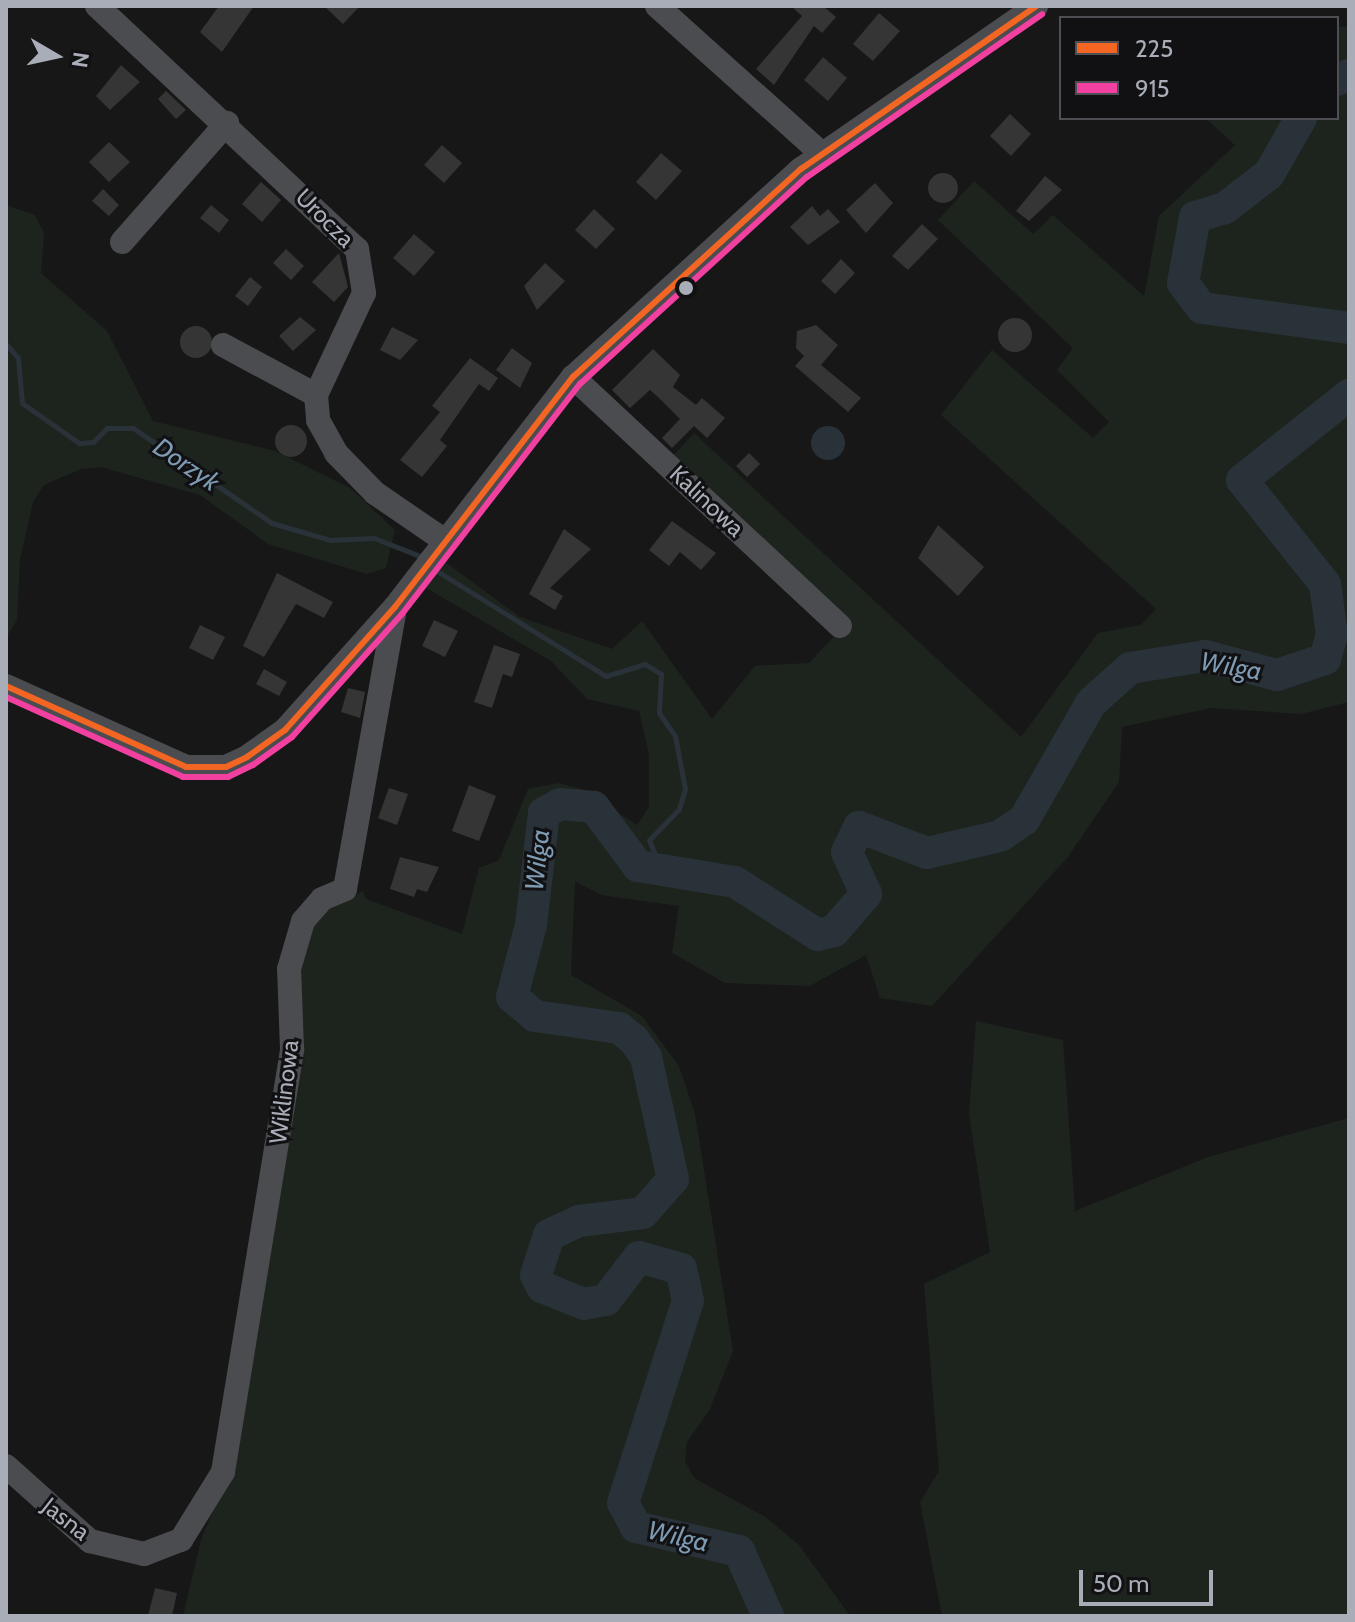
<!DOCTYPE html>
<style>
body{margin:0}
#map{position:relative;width:1355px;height:1622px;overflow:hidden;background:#171717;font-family:Cabin,sans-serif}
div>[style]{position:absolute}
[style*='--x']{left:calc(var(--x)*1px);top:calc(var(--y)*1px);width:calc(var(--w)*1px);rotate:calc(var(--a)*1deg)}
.green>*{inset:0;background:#1d241e}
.water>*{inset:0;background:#2a3239}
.round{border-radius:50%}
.stream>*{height:5px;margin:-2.5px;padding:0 2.5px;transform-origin:2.5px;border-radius:2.5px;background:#2a3239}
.river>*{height:32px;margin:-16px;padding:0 16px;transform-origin:16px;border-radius:16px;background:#2a3239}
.building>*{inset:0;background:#353536}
.minor>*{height:24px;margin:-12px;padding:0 12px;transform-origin:12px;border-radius:12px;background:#4b4c50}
.bus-1>*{height:6px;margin:-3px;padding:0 3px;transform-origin:3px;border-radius:3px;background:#f26522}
.bus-2>*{height:6px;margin:-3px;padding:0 3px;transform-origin:3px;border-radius:3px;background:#f240a1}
.dots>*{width:22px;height:22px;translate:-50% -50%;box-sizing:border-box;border:4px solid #111113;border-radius:50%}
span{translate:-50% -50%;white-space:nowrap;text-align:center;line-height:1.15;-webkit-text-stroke:6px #111113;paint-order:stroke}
.street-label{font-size:24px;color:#a8adb8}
.water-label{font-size:26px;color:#7f9bb3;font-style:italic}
.frame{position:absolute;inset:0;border:8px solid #a8adb8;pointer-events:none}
.legend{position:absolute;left:1059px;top:16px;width:280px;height:104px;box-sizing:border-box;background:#111113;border:2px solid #4d4f55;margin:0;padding:10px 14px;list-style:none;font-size:24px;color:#a8adb8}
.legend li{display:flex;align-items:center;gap:16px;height:40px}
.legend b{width:40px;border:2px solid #4d4f55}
.north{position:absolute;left:16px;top:16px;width:80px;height:80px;-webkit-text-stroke:6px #111113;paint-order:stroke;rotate:99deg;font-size:22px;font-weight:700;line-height:32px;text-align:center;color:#a8adb8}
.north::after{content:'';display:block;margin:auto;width:28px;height:36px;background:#a8adb8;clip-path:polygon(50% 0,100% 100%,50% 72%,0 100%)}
.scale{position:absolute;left:1079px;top:1570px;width:134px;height:36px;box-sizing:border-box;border:4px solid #a8adb8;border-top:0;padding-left:10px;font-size:24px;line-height:28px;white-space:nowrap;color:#a8adb8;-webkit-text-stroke:6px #111113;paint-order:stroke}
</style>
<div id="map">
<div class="green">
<div style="clip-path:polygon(1337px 27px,1349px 27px,1349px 702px,1301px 714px,1211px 708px,1122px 727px,1119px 782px,1067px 858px,932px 1006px,880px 998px,866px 955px,810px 986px,725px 983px,672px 953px,679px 906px,601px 895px,575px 881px,571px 975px,642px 1016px,679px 1066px,695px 1114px,733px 1351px,710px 1409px,687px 1442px,685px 1461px,694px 1478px,767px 1518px,799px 1545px,850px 1616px,183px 1616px,201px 1540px,230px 1470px,297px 966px,313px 918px,363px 891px,366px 899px,462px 934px,479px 868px,499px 860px,528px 789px,558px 783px,582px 789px,637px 825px,649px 807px,649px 754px,639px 711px,587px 699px,551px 661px,423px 586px,444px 561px,520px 617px,612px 649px,642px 621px,712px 719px,755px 666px,809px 663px,845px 625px,668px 461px,694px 433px,1021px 737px,1098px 633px,1141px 625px,1156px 609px,941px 415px,992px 350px,1093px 438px,1109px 422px,1057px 370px,1073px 348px,938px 220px,974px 181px,1033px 234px,1053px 215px,1144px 296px,1159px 216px,1235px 145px,1205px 118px,1337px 118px)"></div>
<div style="clip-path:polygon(6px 205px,35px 215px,44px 233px,41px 273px,107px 331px,153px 421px,275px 451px,350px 488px,395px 530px,386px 568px,367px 574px,268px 544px,200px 495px,101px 467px,81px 469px,44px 485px,33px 502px,20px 560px,17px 620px,6px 638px)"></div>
<div style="clip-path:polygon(976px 1021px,1063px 1040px,1075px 1211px,1208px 1157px,1349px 1118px,1349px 1616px,942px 1616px,920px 1502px,939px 1471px,924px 1284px,990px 1252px,969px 1114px)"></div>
</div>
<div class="water">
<div class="round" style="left:811px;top:426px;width:34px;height:34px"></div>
</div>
<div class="stream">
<div style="--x:6;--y:344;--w:18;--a:49"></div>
<div style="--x:18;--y:358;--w:45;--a:84.9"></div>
<div style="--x:22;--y:403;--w:70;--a:35.1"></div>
<div style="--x:79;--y:443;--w:14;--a:-4"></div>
<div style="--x:93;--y:442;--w:20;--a:-45"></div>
<div style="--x:107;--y:428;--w:26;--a:0"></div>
<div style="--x:133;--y:428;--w:168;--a:34.4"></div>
<div style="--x:272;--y:523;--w:60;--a:16.3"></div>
<div style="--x:330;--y:540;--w:44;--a:-2.6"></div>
<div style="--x:374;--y:538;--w:49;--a:21.4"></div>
<div style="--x:437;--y:571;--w:199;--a:31.9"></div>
<div style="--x:606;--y:676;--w:41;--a:-17.1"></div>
<div style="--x:645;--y:664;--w:19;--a:32"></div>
<div style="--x:661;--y:674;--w:39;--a:93"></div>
<div style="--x:659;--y:713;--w:28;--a:55"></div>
<div style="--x:675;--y:736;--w:54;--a:79.3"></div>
<div style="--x:685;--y:789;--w:21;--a:107"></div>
<div style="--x:679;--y:809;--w:43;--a:134.1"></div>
<div style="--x:649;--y:840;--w:38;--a:67"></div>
</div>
<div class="river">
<div style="--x:1337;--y:80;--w:13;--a:-23"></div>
<div style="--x:1301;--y:118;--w:64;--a:119.7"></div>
<div style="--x:1269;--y:174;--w:56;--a:142.3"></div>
<div style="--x:1225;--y:208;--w:31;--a:163"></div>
<div style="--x:1195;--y:217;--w:67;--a:100.3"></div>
<div style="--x:1183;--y:283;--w:31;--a:53"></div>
<div style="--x:1202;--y:308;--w:148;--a:7.7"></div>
<div style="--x:768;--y:1616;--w:71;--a:-114"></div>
<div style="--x:739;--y:1551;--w:106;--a:-166.9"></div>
<div style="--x:636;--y:1527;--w:27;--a:-118"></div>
<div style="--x:623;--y:1503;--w:212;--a:-72.2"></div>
<div style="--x:688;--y:1301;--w:33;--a:-102"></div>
<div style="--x:681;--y:1269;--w:44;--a:-164.1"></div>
<div style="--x:639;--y:1257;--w:54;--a:127.5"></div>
<div style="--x:606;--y:1300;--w:22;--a:170"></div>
<div style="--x:584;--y:1304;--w:45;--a:-158"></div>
<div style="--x:542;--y:1287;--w:13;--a:-117"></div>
<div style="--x:536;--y:1275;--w:42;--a:-72"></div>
<div style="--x:549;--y:1235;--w:33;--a:-25"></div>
<div style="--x:579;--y:1221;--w:64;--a:-7.1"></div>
<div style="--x:643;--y:1213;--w:45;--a:-48.6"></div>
<div style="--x:673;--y:1179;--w:125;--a:-102.5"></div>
<div style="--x:646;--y:1057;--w:21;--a:-125"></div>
<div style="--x:634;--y:1040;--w:19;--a:-141"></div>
<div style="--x:619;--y:1028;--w:85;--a:-171.9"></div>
<div style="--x:535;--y:1016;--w:30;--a:-140"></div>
<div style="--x:512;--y:997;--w:74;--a:-75.2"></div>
<div style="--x:531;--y:925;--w:113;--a:-83.4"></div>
<div style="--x:544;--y:813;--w:18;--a:-29"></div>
<div style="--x:560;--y:804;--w:34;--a:5"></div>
<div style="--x:594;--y:807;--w:74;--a:53.3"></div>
<div style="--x:638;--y:866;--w:98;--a:9.4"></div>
<div style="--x:735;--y:882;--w:98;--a:32.6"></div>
<div style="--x:818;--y:935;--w:16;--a:-14"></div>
<div style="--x:834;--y:931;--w:49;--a:-49.1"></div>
<div style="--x:866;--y:894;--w:46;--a:-114.3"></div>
<div style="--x:847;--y:852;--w:28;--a:-64"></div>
<div style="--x:859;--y:827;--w:73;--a:20.9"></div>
<div style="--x:927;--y:853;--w:75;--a:-13.1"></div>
<div style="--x:1000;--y:836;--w:29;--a:-34"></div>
<div style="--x:1024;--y:820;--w:135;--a:-60.2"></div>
<div style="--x:1091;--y:703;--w:52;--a:-41.9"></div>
<div style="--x:1130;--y:668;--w:76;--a:-9.1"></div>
<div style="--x:1205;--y:656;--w:74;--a:14.8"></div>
<div style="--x:1277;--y:675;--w:51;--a:-18.4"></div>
<div style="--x:1325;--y:659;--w:25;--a:-74"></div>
<div style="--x:1332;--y:635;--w:51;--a:-97.8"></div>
<div style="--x:1325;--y:584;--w:133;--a:-128.6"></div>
<div style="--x:1242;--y:480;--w:137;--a:-38.5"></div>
</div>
<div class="building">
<div style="clip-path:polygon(219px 6px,254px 6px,222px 52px,200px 32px)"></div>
<div style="clip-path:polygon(324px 6px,360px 6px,343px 24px)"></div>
<div style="clip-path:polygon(791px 6px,823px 6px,836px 17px,822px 33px,814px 26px,774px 85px,756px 69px,802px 16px)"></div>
<div style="clip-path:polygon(879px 13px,900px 31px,873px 61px,853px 44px)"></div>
<div style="clip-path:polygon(823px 57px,847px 78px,828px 101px,804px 80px)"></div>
<div style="clip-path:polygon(121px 65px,140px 82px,110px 110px,96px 96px)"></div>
<div style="clip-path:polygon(166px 91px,186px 110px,176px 119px,158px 99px)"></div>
<div style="clip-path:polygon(1010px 114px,1031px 134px,1011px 156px,990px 136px)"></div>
<div style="clip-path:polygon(109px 142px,130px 162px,109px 182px,89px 162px)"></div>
<div style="clip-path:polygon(442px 145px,462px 163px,444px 183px,424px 165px)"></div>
<div style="clip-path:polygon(661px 153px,682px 171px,656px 200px,636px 182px)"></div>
<div class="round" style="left:928px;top:173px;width:30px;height:30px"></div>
<div style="clip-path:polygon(1045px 176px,1062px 190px,1029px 221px,1016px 211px)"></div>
<div style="clip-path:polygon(261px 182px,281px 200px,262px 222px,242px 204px)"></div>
<div style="clip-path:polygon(875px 183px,893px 203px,866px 233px,846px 210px)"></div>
<div style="clip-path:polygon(103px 189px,119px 205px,109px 216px,92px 201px)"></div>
<div style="clip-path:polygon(211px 205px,229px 220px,219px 233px,200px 218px)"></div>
<div style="clip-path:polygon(812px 206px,820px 216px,828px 209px,840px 222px,808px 245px,790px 227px)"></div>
<div style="clip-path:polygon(594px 209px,615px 229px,596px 249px,575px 230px)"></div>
<div style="clip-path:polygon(922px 224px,938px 239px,908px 270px,892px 256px)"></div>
<div style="clip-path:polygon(414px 234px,435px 252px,414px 276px,393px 258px)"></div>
<div style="clip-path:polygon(286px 249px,304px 266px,291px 280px,273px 263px)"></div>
<div style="clip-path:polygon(339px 253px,348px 287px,334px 302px,312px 282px)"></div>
<div style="clip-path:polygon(841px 259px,855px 273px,835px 294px,821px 281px)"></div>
<div style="clip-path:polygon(545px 263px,565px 281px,537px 310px,524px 286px)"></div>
<div style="clip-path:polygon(250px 277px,262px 287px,248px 306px,235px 296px)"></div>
<div style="clip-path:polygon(300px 317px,316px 330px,293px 351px,279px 336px)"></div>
<div class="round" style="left:998px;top:318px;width:34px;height:34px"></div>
<div style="clip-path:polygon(816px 325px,838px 345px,821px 365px,861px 398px,848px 412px,795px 366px,804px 356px,796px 348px,797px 331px)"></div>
<div class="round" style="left:180px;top:326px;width:32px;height:32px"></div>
<div style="clip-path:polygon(392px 327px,418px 340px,400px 360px,380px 350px)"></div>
<div style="clip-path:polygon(512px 348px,532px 363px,520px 388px,496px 370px)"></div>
<div style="clip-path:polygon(653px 349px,680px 375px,673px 387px,696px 405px,702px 398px,725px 418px,707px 438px,694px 426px,672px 448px,662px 438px,680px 419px,660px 399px,650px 390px,630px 408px,612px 390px)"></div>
<div style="clip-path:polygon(470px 358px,498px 378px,489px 391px,479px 384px,440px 440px,447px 446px,422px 477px,400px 460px,440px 412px,432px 406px)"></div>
<div class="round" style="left:275px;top:425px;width:32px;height:32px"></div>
<div style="clip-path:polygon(749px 453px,760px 464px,747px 477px,736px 466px)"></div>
<div style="clip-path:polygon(672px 521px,716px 553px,701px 570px,680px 552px,669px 566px,649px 550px)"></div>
<div style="clip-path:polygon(938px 525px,984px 567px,958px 596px,918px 558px)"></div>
<div style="clip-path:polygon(564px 529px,591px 549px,550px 588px,563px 596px,555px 610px,529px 594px)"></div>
<div style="clip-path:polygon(277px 573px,333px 602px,324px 618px,296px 604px,264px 657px,243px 646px)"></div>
<div style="clip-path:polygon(434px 620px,458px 631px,445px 657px,422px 646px)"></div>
<div style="clip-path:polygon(200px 625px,225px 637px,213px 660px,189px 648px)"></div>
<div style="clip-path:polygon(494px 645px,520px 654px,512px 677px,503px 674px,492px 708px,474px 702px)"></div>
<div style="clip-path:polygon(264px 669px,287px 682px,279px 696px,256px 684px)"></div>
<div style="clip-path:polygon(348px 688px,365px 692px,360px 718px,341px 712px)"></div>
<div style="clip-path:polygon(469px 785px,496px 796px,479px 841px,452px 831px)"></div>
<div style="clip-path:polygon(389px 788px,408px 794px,397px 825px,378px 818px)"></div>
<div style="clip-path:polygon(400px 857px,439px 867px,427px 892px,417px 889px,414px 897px,390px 889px)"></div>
<div style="clip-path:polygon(155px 1588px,177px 1593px,172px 1616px,148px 1616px)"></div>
</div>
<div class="minor">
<div style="--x:97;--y:6;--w:356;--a:43.1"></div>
<div style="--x:357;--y:249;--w:45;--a:81"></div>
<div style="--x:364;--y:293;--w:113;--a:115.2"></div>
<div style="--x:316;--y:395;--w:25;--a:85"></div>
<div style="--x:318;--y:420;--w:38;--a:61"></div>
<div style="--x:336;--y:453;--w:56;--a:45.7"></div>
<div style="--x:375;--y:493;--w:85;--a:34.4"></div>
<div style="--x:657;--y:6;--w:222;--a:41.9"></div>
<div style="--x:122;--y:242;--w:159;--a:-48.6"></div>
<div style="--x:223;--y:345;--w:106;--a:28.3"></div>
<div style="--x:573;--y:377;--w:365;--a:43"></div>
<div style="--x:6;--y:686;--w:197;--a:24.2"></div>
<div style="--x:186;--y:767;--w:40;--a:0"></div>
<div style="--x:226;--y:767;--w:23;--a:-25"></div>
<div style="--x:247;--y:757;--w:47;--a:-35.4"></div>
<div style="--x:285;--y:730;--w:165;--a:-48.2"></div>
<div style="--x:395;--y:607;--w:291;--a:-52.3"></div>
<div style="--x:573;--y:377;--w:309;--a:-42.4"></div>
<div style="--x:801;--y:169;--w:286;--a:-34.7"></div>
<div style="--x:6;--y:1466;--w:113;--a:41.8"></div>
<div style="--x:90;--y:1541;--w:56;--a:13.5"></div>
<div style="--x:144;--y:1554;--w:40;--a:-21"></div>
<div style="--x:181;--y:1540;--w:80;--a:-58.3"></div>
<div style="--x:223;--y:1472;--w:429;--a:-80.7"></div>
<div style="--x:292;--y:1049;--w:80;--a:-92.1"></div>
<div style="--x:289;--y:969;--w:50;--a:-73.7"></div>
<div style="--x:303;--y:921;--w:29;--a:-49"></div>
<div style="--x:322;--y:899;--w:25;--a:-23"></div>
<div style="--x:345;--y:889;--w:286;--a:-79.9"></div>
</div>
<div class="bus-1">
<div style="--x:6;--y:686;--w:197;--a:24.2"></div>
<div style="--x:186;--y:767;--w:40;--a:0"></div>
<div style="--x:226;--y:767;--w:23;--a:-25"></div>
<div style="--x:247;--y:757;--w:47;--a:-35.4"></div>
<div style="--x:285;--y:730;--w:165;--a:-48.2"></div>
<div style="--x:395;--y:607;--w:291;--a:-52.3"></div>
<div style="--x:573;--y:377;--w:309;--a:-42.4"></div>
<div style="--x:801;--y:169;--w:286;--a:-34.7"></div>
</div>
<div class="bus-2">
<div style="--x:6;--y:697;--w:194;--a:24.3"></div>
<div style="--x:183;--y:777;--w:45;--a:0"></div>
<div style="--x:228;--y:777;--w:28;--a:-26"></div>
<div style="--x:253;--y:765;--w:48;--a:-35.7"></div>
<div style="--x:292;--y:737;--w:165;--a:-48.2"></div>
<div style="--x:402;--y:614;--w:291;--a:-52.3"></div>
<div style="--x:580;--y:384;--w:307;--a:-42.4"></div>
<div style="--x:807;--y:177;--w:286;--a:-34.7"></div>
</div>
<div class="dots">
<div style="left:686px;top:288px;background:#a8adb8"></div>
</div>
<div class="street-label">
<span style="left:325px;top:218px;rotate:45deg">Urocza</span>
<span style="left:707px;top:501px;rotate:43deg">Kalinowa</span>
<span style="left:284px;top:1092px;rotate:-83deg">Wiklinowa</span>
<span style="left:66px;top:1519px;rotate:38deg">Jasna</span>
</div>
<div class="water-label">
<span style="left:186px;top:465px;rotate:34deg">Dorzyk</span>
<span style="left:1231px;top:667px;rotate:10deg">Wilga</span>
<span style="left:538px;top:860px;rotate:-84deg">Wilga</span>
<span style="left:678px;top:1537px;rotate:13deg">Wilga</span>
</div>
<div class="frame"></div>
<ul class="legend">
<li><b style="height:10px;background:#f26522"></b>225</li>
<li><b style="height:10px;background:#f240a1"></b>915</li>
</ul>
<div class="north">N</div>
<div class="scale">50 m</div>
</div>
